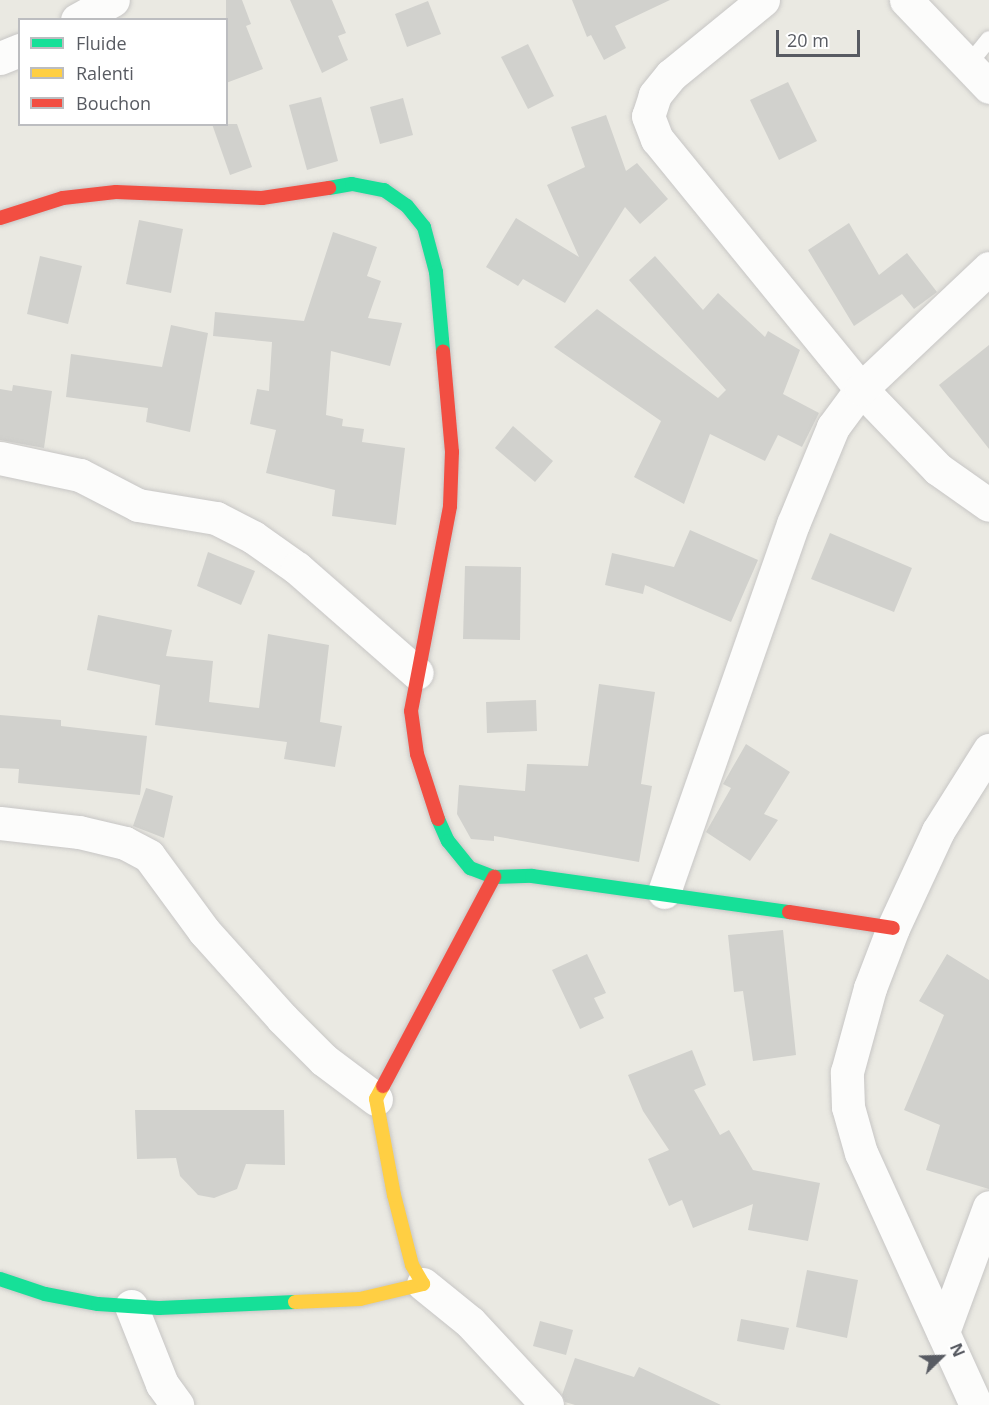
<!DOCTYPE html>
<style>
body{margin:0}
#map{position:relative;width:989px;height:1405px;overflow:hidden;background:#eae9e2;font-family:"Open Sans",sans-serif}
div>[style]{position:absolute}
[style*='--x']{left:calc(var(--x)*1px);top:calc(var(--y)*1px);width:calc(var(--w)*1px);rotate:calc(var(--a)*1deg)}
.building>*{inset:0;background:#d1d1cd}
.roads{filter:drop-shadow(0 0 2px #c7c6c5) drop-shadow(0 0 2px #c7c6c5)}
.lane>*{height:16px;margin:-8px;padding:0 8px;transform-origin:8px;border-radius:8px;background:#fcfcfb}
.street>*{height:33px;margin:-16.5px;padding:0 16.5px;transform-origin:16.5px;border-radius:16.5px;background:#fcfcfb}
.fast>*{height:14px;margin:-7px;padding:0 7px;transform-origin:7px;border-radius:7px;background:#16e098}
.slow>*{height:14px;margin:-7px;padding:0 7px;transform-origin:7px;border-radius:7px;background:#ffcf43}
.jam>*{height:14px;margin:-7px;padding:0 7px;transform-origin:7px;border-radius:7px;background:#f24e42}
span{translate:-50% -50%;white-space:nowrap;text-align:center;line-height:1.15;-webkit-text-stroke:4.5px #fff;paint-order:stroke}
.legend{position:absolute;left:18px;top:18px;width:210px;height:108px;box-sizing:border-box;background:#fff;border:2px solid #bcbdc0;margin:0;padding:8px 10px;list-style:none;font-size:18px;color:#585b62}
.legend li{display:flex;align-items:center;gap:12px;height:30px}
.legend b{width:30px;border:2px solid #bcbdc0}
.north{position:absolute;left:911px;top:1327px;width:60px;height:60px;-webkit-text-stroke:4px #fff;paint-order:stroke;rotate:67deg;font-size:16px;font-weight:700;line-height:24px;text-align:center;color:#585b62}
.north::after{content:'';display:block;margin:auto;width:21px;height:27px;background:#585b62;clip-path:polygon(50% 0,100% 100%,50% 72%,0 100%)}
.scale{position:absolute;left:776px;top:30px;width:84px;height:27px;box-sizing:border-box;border:3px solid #585b62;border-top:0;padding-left:8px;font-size:18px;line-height:21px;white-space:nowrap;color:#585b62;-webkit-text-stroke:4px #fff;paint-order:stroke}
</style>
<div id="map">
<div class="building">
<div style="clip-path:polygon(226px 0,242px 0,251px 24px,246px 26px,263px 69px,226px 83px)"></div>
<div style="clip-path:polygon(290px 0,332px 0,346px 33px,338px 36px,348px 60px,322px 73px)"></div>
<div style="clip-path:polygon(572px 0,670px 0,615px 26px,626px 48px,604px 60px,591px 35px,587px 37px)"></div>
<div style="clip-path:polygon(428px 1px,441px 34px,407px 47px,395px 14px)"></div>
<div style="clip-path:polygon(528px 44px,554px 96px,528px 109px,501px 57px)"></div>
<div style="clip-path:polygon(788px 82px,817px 141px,779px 160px,750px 100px)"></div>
<div style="clip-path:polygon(321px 97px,338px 161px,307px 170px,289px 105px)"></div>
<div style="clip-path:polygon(403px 98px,413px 135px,380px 144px,370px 107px)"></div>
<div style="clip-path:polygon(606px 115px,626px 171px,637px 163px,668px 199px,640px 224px,625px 207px,565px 303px,523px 279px,518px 286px,486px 267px,516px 218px,579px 257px,547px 185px,585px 167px,571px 127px)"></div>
<div style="clip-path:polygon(212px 124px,237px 124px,252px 167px,230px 175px)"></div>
<div style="clip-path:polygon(139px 220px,183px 229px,171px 293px,126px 284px)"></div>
<div style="clip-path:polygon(849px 223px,879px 275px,907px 253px,937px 292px,914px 309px,902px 294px,854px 326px,808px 250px)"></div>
<div style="clip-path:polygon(333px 232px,377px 247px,367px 276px,381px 281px,368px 318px,402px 323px,390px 366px,331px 351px,326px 415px,343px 419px,342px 426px,364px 429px,362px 442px,405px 448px,396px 525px,332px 516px,335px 490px,266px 473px,276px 430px,250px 424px,257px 389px,269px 391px,272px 342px,213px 336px,215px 312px,304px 321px)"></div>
<div style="clip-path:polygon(40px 256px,82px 266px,68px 324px,27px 314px)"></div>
<div style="clip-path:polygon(655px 256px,703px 310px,718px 293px,765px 337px,768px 331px,800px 350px,783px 394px,819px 413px,802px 447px,778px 435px,765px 461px,710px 434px,684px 504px,634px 477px,661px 421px,554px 347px,597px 309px,718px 398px,726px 390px,629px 280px)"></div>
<div style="clip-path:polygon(171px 325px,208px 333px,190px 432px,146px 422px,148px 408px,66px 397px,71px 354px,162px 367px)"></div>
<div style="clip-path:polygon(989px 345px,989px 449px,939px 385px)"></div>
<div style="clip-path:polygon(13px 385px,52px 391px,44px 448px,0 440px,0 389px,12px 391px)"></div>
<div style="clip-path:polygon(513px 426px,553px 461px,535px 482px,495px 448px)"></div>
<div style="clip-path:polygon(690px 530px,758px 560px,731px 622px,645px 585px,643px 594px,605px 585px,612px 553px,674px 567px)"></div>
<div style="clip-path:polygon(830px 533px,912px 568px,894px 612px,811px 579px)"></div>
<div style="clip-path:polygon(208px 552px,255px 571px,241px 605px,197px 586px)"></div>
<div style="clip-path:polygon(465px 566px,521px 567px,520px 640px,463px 639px)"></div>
<div style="clip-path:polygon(98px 615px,172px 630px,166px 656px,213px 661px,209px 702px,259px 708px,268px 634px,329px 645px,320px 722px,342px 726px,335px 767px,284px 759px,287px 742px,155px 725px,160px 685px,87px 670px)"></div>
<div style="clip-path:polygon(599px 684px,655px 692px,641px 784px,652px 786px,639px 862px,494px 836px,494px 841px,471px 839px,457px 814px,459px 785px,525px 791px,527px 764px,588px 766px)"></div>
<div style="clip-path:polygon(536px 700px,537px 731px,487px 733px,486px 702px)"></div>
<div style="clip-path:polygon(0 715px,61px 720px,61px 726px,147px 736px,140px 795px,18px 783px,19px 769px,0 768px)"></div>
<div style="clip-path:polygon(746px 744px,790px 772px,764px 814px,778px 820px,750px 861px,706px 832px,731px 788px,723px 784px)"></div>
<div style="clip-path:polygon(146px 788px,173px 796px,164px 838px,133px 826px)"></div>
<div style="clip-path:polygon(783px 930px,796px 1055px,753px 1061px,743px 991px,734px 992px,728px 935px)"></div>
<div style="clip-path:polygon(587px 954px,606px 993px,594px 998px,604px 1018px,580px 1029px,552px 970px)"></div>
<div style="clip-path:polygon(947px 954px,989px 980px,989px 1189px,926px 1170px,940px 1125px,904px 1110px,944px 1015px,919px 1001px)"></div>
<div style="clip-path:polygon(692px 1050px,706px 1085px,694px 1090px,720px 1135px,729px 1130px,753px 1170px,820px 1183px,808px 1241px,748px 1230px,753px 1204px,693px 1228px,682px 1200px,669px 1206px,648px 1159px,669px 1150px,643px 1111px,628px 1075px)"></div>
<div style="clip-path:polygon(135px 1110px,284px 1110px,285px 1165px,246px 1164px,237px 1189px,214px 1198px,198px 1195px,180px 1176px,176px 1158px,137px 1159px)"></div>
<div style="clip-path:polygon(807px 1270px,858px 1280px,847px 1338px,796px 1327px)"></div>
<div style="clip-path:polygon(741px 1319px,789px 1328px,784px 1350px,737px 1341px)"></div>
<div style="clip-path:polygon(540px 1321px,573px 1330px,566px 1355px,533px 1346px)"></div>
<div style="clip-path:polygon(575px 1358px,634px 1377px,639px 1367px,721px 1405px,575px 1405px,565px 1402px,562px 1395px)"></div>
</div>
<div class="roads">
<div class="lane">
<div style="--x:968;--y:65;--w:33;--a:-51"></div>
</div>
<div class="street">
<div style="--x:763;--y:0;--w:119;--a:140.8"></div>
<div style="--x:671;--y:75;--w:26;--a:129"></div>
<div style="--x:655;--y:95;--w:22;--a:108"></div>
<div style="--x:648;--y:116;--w:25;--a:69"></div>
<div style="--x:657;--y:139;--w:323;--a:50.8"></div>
<div style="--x:861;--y:389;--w:111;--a:46.1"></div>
<div style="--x:938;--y:469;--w:62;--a:35.2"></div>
<div style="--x:906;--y:0;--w:120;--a:46.3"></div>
<div style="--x:77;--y:20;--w:41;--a:-29.1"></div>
<div style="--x:0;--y:58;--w:22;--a:-22"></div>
<div style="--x:0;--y:458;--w:82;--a:12"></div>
<div style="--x:80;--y:475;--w:65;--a:27.3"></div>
<div style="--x:138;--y:505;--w:79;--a:9.5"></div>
<div style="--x:216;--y:518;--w:42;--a:27.2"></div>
<div style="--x:253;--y:537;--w:54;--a:35.2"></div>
<div style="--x:297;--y:568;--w:159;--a:41.2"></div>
<div style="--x:0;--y:823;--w:80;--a:6.5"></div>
<div style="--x:79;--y:832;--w:47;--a:13.4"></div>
<div style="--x:125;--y:843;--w:27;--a:28"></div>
<div style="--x:149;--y:856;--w:93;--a:53.7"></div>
<div style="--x:204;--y:931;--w:117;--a:48.1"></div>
<div style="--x:282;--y:1018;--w:59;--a:45"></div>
<div style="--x:324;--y:1060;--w:65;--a:36.9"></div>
<div style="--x:664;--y:892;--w:390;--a:-70.7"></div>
<div style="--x:793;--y:524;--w:105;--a:-67.6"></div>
<div style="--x:833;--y:427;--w:47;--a:-53.6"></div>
<div style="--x:861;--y:389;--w:176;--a:-43.4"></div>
<div style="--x:423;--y:1284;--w:60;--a:39"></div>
<div style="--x:470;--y:1322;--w:113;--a:47.1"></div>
<div style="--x:131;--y:1306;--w:84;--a:68.3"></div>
<div style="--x:162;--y:1384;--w:26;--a:54"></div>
<div style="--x:943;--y:1332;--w:133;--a:-69.8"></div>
<div style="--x:976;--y:1405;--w:277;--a:-114.5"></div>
<div style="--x:861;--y:1153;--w:48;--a:-105.8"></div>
<div style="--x:848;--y:1107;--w:35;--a:-92"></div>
<div style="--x:847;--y:1072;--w:87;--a:-74.7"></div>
<div style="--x:870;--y:988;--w:64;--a:-69"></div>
<div style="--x:893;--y:928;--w:107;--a:-65.1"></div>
<div style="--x:938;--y:831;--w:96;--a:-57.8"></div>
</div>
<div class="fast">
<div style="--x:329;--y:188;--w:23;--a:-10"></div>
<div style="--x:352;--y:184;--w:33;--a:11"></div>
<div style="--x:384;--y:190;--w:28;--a:35"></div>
<div style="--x:407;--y:206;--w:27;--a:51"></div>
<div style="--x:424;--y:227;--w:47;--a:75.1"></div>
<div style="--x:436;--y:272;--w:79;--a:84.9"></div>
<div style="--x:438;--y:819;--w:24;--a:66"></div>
<div style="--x:448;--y:841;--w:35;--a:51"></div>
<div style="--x:470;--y:868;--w:26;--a:21"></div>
<div style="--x:494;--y:877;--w:38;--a:-2"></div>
<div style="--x:532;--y:876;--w:260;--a:8"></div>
<div style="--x:0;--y:1279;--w:47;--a:18.4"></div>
<div style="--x:45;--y:1294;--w:54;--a:10.7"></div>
<div style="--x:98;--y:1304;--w:61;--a:3.8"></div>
<div style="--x:159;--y:1308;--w:136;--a:-2.5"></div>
</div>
<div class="slow">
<div style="--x:295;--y:1302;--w:65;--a:-2.6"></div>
<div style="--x:360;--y:1299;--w:65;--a:-13.4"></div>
<div style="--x:423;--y:1284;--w:22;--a:-120"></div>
<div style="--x:412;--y:1265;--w:72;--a:-104.4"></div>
<div style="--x:394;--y:1195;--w:98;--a:-100.6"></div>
<div style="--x:376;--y:1099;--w:15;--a:-62"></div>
</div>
<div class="jam">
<div style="--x:0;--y:218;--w:66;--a:-17.6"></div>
<div style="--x:63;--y:198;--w:53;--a:-6.5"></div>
<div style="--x:116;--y:192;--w:146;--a:2.4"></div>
<div style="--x:262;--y:198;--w:68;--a:-8.5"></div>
<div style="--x:438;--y:819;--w:68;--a:-107.9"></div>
<div style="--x:417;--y:754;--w:43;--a:-97.9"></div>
<div style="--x:411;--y:711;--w:209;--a:-79.2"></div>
<div style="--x:450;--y:506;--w:54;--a:-87.9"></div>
<div style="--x:452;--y:452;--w:101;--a:-95.1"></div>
<div style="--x:789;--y:912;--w:105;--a:8.7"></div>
<div style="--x:383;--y:1086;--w:237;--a:-62"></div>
</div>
</div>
<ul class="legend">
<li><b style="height:8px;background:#16e098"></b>Fluide</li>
<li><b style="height:8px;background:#ffcf43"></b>Ralenti</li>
<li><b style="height:8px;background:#f24e42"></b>Bouchon</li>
</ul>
<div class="north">N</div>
<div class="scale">20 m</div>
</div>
